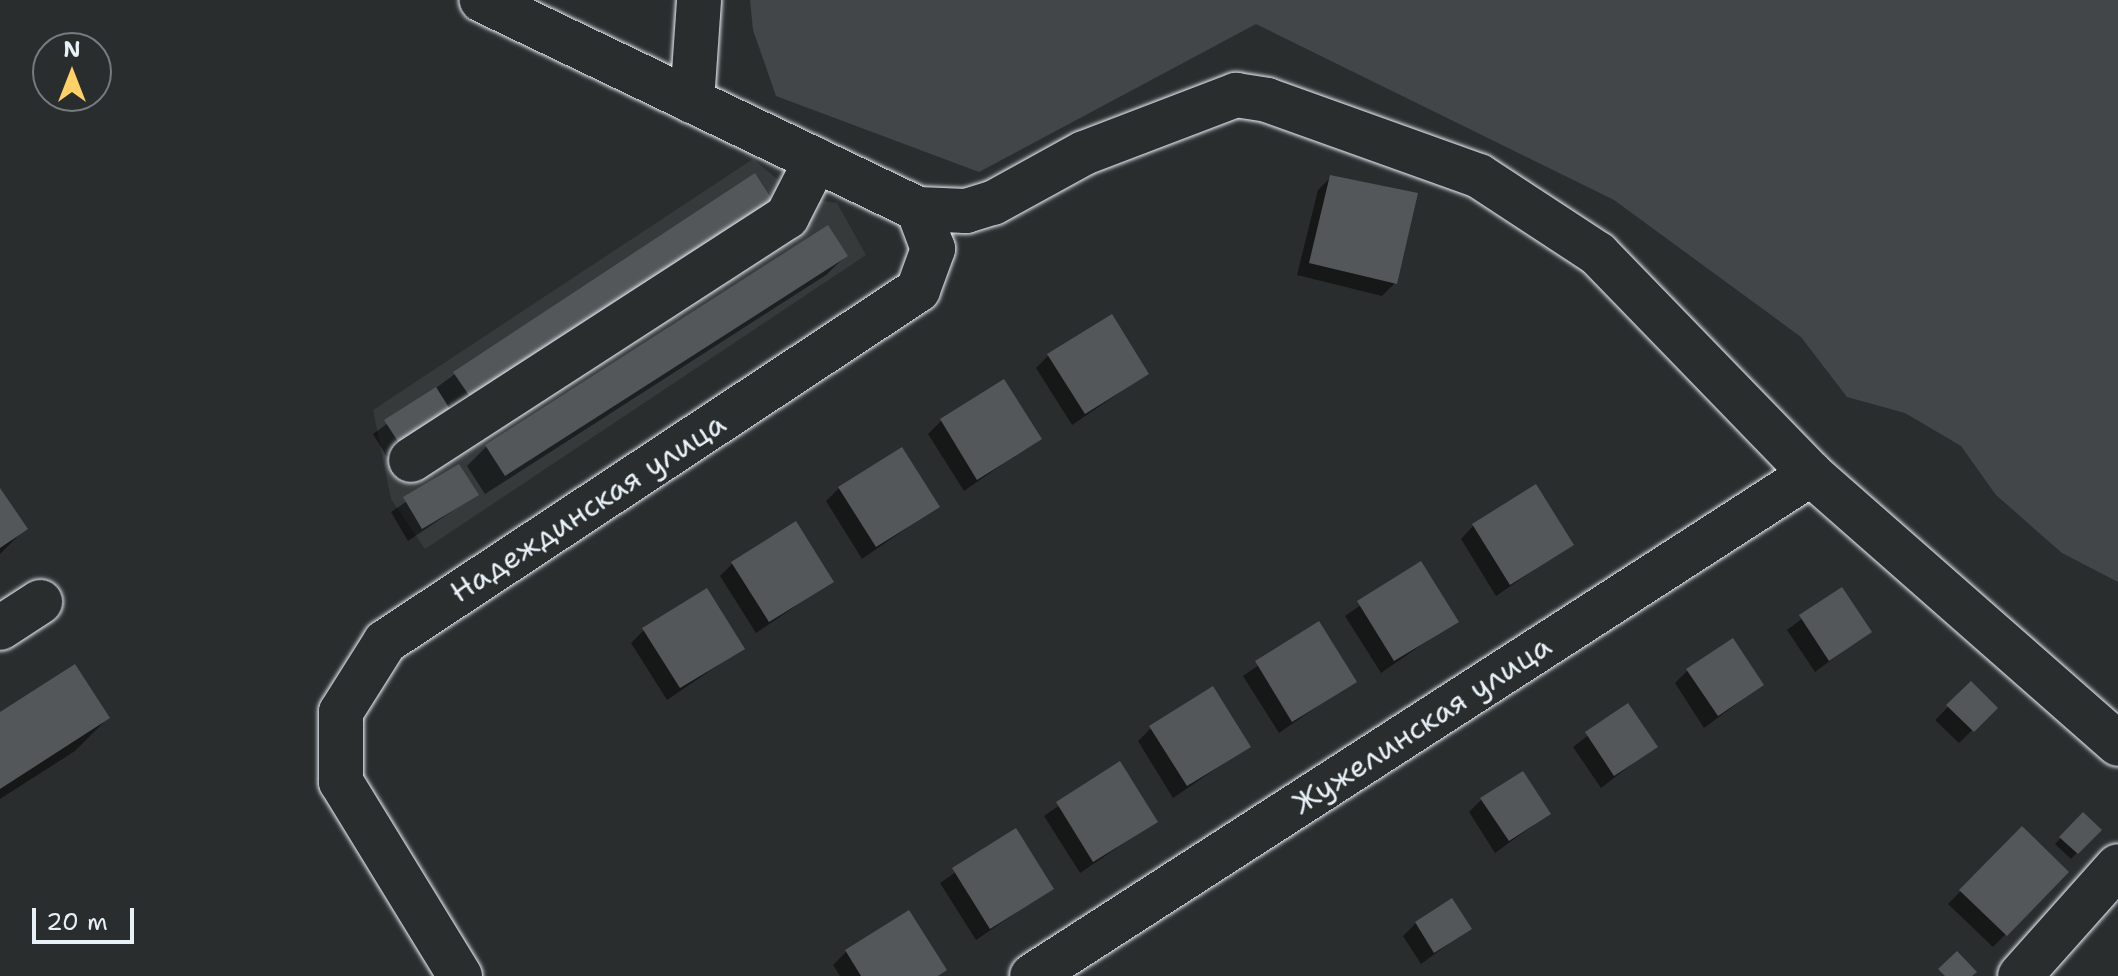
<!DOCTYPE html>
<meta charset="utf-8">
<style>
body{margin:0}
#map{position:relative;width:2118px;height:976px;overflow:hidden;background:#2a2d2e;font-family:"Shantell Sans",sans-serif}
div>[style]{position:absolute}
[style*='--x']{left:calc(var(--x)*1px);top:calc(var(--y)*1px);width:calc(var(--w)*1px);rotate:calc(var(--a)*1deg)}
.built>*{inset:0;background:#363a3b}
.green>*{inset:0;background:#424648}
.shadow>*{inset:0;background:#0007}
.building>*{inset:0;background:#535759}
.roads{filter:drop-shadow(0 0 2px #e8f1f8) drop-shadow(0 0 2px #e8f1f8)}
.minor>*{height:44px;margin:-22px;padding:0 22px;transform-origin:22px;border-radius:22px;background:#2a2d2e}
span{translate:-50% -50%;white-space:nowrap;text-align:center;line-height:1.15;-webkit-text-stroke:7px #2a2d2e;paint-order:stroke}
.street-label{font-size:30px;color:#e8f1f8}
.north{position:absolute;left:32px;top:32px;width:80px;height:80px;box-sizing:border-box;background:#2a2d2e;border:2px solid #767b7f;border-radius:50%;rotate:0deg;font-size:22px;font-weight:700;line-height:32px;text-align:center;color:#e8f1f8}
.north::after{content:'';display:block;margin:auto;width:28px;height:36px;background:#ffd166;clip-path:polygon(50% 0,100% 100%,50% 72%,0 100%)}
.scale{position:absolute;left:32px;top:908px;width:102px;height:36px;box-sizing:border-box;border:4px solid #e8f1f8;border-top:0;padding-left:10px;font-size:24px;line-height:28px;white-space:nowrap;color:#e8f1f8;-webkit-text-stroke:6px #2a2d2e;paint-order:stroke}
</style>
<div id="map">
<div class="built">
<div style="clip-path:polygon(753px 159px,800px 198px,837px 203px,866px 255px,425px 549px,391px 499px,373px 410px)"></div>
</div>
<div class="green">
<div style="clip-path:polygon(750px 0,2118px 0,2118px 582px,2062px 553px,1996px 495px,1961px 446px,1905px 413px,1847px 397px,1801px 337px,1614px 200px,1256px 24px,979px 172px,776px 96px,753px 30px)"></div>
</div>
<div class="shadow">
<div style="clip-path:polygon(1331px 177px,1395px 283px,1382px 296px,1297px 275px,1318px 190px)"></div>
<div style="clip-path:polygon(773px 205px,387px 457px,373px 434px,455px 374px)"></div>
<div style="clip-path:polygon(846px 256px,826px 275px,485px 494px,467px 466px,486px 447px)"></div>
<div style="clip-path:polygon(1049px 355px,1147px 374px,1072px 425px,1036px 368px)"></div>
<div style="clip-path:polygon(941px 421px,1039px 439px,964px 491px,928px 434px)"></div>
<div style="clip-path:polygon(459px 466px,476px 495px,408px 541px,391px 512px)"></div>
<div style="clip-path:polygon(839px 488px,937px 507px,862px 559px,826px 501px)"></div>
<div style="clip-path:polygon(0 491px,25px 529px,0 554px)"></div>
<div style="clip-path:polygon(1473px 526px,1572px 544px,1496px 596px,1461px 539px)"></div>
<div style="clip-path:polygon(733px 563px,831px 582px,756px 633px,720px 576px)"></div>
<div style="clip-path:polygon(1420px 564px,1456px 621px,1381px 673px,1345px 616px)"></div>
<div style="clip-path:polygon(1841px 589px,1869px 632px,1815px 672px,1787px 630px)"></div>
<div style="clip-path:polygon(1318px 624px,1354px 681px,1279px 733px,1243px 676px)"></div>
<div style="clip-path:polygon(644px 630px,742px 649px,667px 700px,631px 643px)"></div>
<div style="clip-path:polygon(1688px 670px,1762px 685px,1704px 728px,1675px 683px)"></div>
<div style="clip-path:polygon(1971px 684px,1995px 708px,1959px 743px,1935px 720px)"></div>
<div style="clip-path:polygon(1628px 705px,1655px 746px,1601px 788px,1573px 747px)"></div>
<div style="clip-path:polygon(0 714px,108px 718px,75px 751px,0 799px)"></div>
<div style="clip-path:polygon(1151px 728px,1249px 746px,1173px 798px,1138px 741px)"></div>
<div style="clip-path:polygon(1119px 764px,1155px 822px,1080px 873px,1044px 816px)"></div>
<div style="clip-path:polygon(1482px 799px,1549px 814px,1495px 853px,1469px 812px)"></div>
<div style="clip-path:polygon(2083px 815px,2099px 830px,2071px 859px,2055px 844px)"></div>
<div style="clip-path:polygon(2022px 829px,2066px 872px,1993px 947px,1948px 904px)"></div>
<div style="clip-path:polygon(1015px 831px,1051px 889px,976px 940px,940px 883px)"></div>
<div style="clip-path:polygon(908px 913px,944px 970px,938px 976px,840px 976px,833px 965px,846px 952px)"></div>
<div style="clip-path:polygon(1416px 923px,1469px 929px,1421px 964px,1403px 936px)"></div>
</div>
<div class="building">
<div style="clip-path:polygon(755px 173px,776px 206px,475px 404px,453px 372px)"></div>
<div style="clip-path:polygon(1330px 175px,1418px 193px,1397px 284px,1309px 263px)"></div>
<div style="clip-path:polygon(828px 225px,848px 256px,505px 476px,485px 445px)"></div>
<div style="clip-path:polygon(1112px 314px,1149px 374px,1085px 414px,1047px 354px)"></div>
<div style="clip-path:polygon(1004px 379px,1042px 439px,977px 480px,940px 419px)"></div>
<div style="clip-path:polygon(436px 387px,453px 414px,401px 446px,384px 420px)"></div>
<div style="clip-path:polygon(902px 447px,940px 507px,876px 547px,838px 487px)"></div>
<div style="clip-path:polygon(459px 464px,479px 495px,422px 529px,403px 497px)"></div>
<div style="clip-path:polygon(1536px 484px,1574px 545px,1510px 585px,1472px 524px)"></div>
<div style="clip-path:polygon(0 488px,28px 529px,0 548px)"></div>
<div style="clip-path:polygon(796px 521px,834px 582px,769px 622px,731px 562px)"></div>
<div style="clip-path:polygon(1421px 561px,1459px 622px,1394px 661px,1357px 601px)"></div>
<div style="clip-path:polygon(1842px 587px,1872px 632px,1829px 661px,1799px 615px)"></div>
<div style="clip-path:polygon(707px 588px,745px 649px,680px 688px,642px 628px)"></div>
<div style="clip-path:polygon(1319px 621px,1357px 682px,1292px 722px,1255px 661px)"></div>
<div style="clip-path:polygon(1733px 638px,1764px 685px,1718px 716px,1686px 669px)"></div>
<div style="clip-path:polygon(75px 664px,110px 718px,0 789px,0 712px)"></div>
<div style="clip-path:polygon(1971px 681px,1998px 708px,1974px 732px,1946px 705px)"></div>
<div style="clip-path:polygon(1213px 686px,1251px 747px,1187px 786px,1149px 726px)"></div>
<div style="clip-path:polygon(1628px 703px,1658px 747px,1614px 776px,1585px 732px)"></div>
<div style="clip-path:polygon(1120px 761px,1158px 822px,1093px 862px,1056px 802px)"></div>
<div style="clip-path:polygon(1523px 771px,1551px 814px,1509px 841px,1480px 798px)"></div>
<div style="clip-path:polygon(2083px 812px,2102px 830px,2078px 854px,2059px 837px)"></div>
<div style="clip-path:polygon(2022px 826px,2069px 872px,2007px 936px,1959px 890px)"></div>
<div style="clip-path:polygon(1016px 828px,1054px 889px,990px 929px,952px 868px)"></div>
<div style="clip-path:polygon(1452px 898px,1472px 929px,1434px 953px,1415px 922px)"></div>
<div style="clip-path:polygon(909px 910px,947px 970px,938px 976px,861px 976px,845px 950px)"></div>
<div style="clip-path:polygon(1957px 951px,1977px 972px,1972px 976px,1945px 976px,1938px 969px)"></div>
</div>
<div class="roads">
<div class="minor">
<div style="--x:692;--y:101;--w:101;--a:-86"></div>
<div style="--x:918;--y:209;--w:48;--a:2.4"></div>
<div style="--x:966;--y:211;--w:28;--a:-17"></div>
<div style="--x:993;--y:203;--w:104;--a:-28.8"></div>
<div style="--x:1084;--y:153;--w:163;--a:-20.9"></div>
<div style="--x:1236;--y:95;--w:31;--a:9"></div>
<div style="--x:1267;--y:100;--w:225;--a:19.7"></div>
<div style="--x:1479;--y:176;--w:142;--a:33.2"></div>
<div style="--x:1598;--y:254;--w:306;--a:45.9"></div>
<div style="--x:1811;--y:474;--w:409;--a:41.3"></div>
<div style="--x:411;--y:460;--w:448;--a:-32.9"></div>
<div style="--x:787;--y:217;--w:64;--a:-63"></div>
<div style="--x:0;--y:628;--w:48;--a:-33"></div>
<div style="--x:460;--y:976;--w:228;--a:-121.5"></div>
<div style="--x:341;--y:782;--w:70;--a:-90"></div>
<div style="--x:341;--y:712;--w:83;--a:-57.8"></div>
<div style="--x:385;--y:642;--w:639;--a:-33.44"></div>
<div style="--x:918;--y:290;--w:44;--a:-69.9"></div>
<div style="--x:933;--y:249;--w:43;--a:-110.6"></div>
<div style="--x:918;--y:209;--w:484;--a:-154.4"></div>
<div style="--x:1032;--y:976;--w:927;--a:-32.8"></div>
<div style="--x:2020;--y:976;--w:147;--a:-48.3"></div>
</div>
</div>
<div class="street-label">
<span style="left:588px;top:508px;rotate:-33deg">Надеждинская улица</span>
<span style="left:1422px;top:725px;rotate:-33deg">Жужелинская улица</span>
</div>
<div class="north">N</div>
<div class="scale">20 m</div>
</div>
